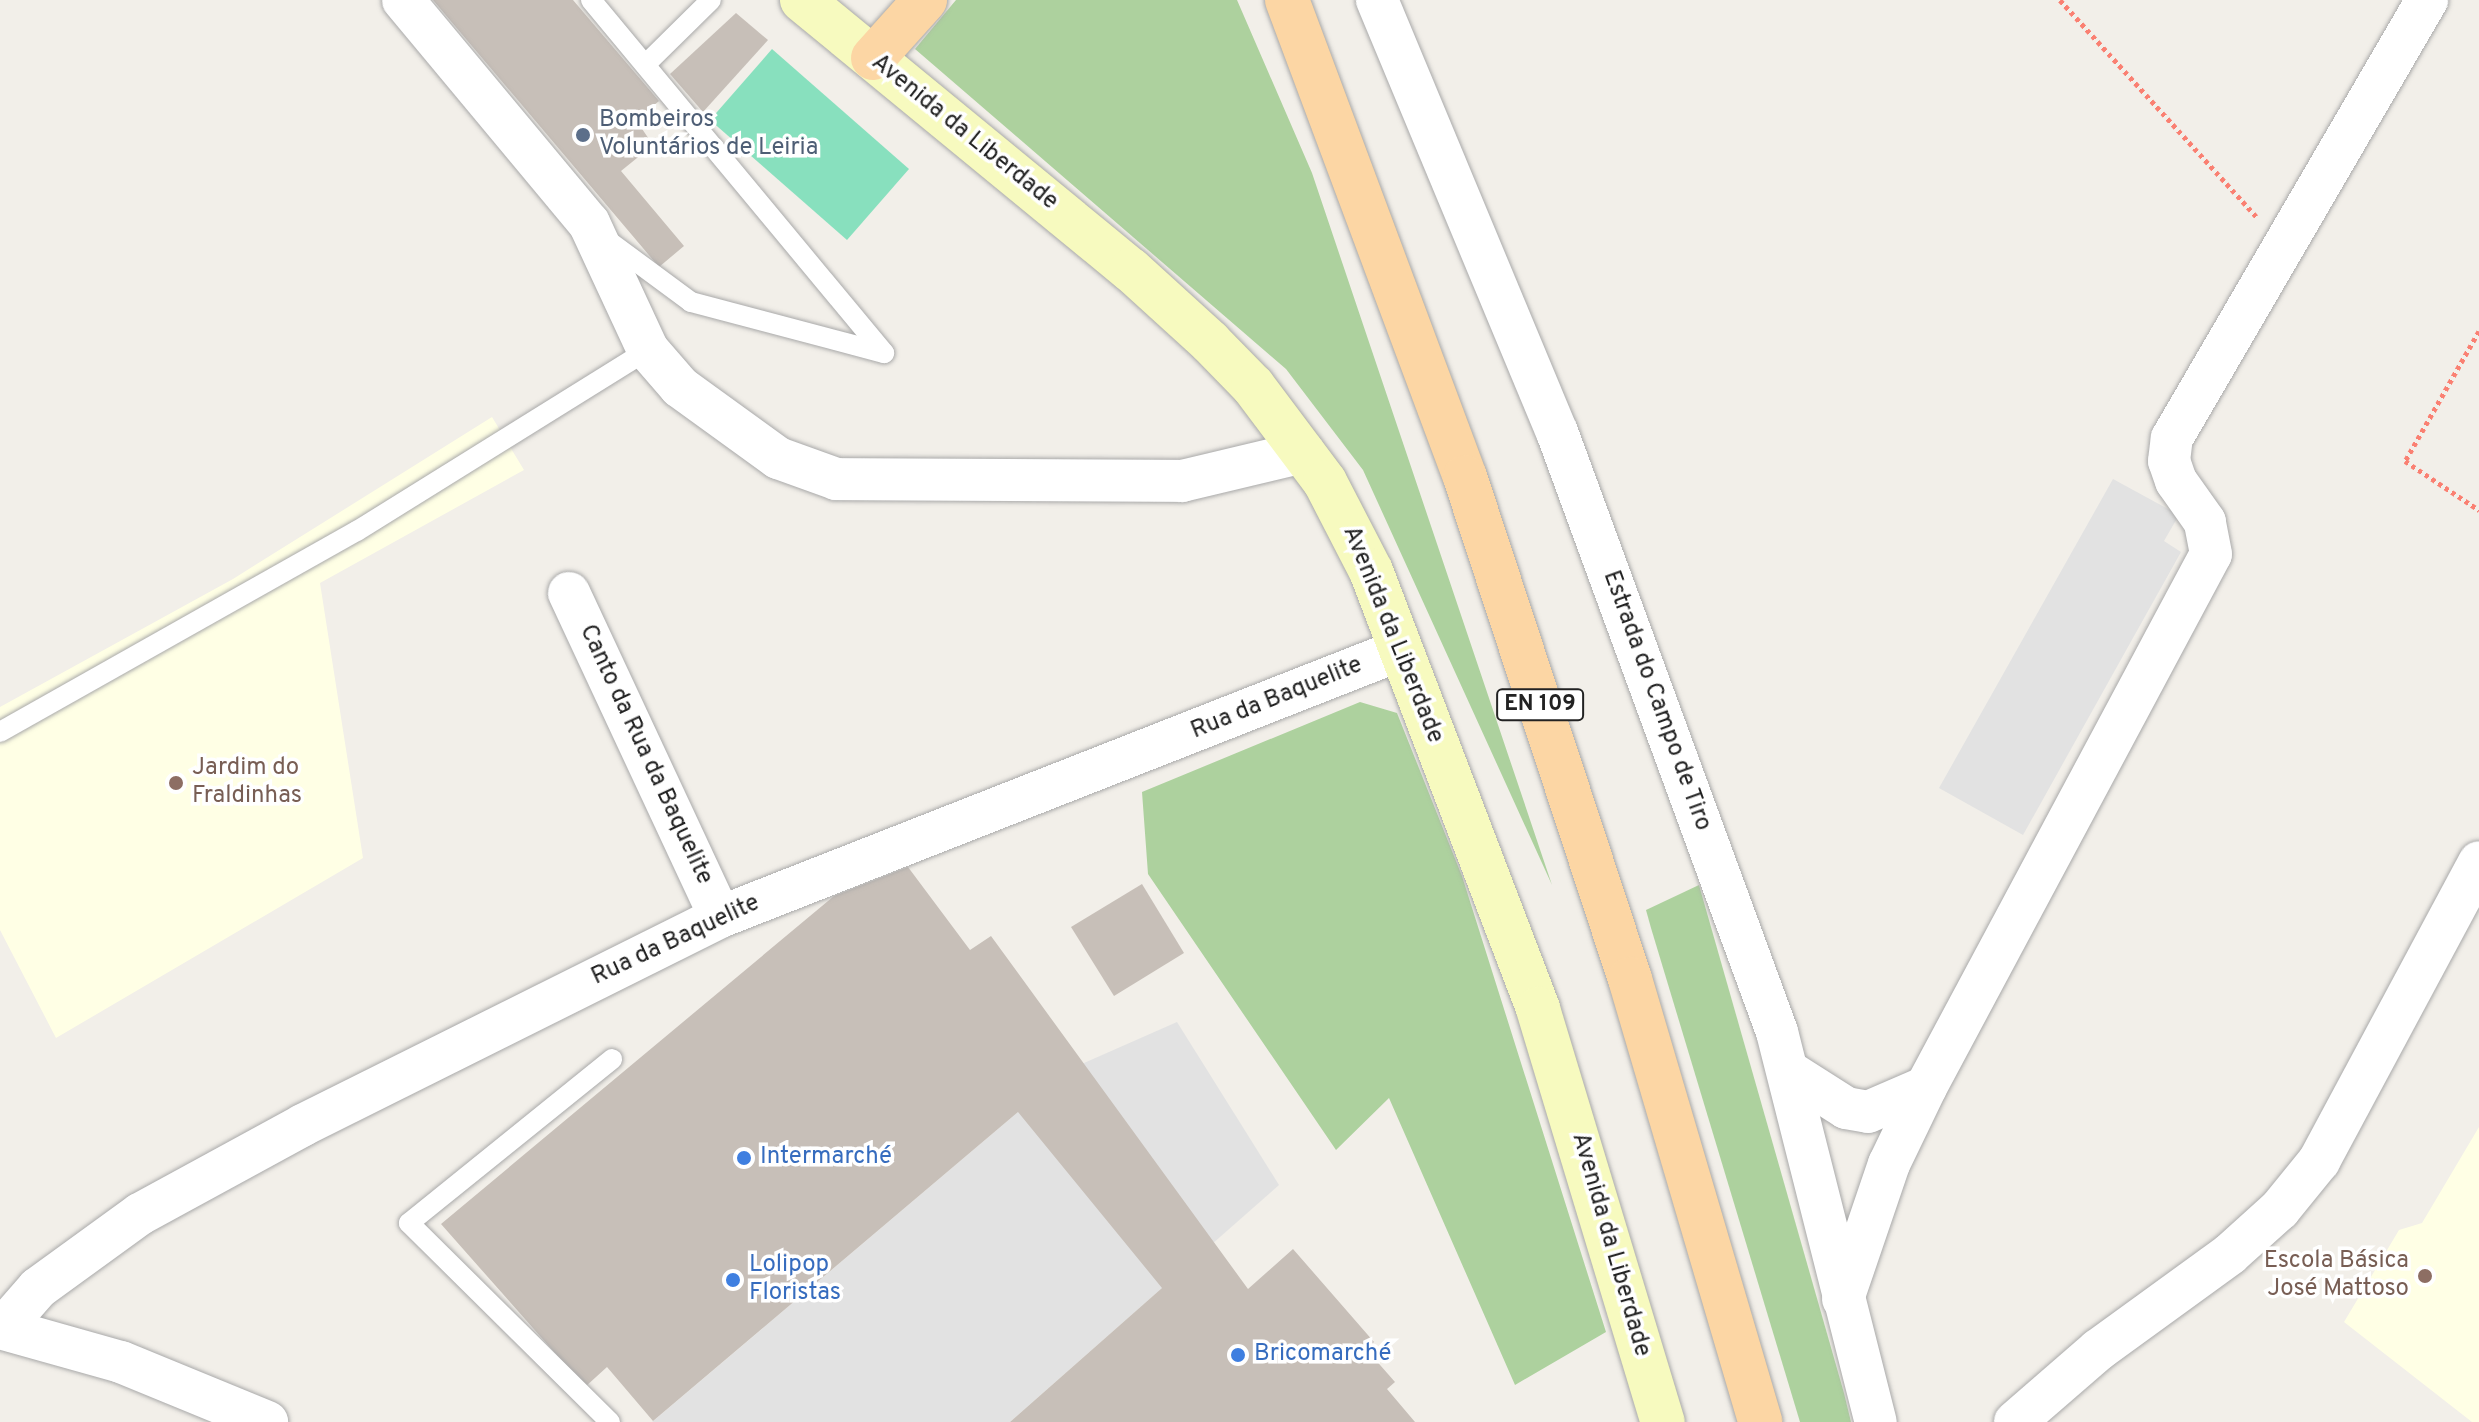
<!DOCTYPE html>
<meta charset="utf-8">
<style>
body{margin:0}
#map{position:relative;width:2479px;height:1422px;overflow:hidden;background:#f2efe9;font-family:Overpass,sans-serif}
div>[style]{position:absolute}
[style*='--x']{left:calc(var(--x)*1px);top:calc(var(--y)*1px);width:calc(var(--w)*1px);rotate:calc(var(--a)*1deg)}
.education>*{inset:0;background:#ffffe5}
.forest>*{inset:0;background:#add19e}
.pitch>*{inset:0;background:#88e0be}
.parking>*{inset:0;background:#e2e2e2}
.building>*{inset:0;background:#c7bfb8}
.path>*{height:5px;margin-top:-2.5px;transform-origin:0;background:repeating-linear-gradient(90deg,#fa8072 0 4px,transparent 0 8px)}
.roads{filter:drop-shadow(0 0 2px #a9a9a9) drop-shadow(0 0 2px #a9a9a9)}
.lane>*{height:20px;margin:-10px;padding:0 10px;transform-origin:10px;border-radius:10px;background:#fff}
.street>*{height:42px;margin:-21px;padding:0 21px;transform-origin:21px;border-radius:21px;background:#fff}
.secondary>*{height:44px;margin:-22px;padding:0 22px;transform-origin:22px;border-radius:22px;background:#f7fabf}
.primary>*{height:44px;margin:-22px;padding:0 22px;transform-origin:22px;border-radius:22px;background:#fcd6a4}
.dots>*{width:22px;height:22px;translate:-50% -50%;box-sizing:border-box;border:4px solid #fff;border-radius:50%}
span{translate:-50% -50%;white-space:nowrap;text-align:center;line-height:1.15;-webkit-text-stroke:7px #fff;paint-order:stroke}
.shield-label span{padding:2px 6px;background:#fff;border:2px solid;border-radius:6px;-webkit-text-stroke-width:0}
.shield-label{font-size:22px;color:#222;font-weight:700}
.service-label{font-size:24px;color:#4e5e75}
.left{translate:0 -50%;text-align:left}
.street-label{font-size:24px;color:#222}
.education-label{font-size:24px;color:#785e54}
.right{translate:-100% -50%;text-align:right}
.shop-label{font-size:24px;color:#366cbe}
</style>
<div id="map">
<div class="education">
<div style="clip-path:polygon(492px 417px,524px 470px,320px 583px,363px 858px,56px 1038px,0 930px,0 707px,233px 579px)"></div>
<div style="clip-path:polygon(2479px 1127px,2479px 1422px,2472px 1422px,2344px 1322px,2399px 1230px,2422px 1223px)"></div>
</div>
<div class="forest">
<div style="clip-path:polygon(956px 0,1237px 0,1312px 173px,1552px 885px,1363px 470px,1286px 369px,915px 49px)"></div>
<div style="clip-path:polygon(1360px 702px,1397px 713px,1462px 876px,1606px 1332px,1515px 1385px,1389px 1098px,1336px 1150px,1148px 874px,1142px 792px)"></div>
<div style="clip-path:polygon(1699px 885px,1844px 1393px,1851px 1422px,1800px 1422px,1651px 928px,1646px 910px)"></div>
</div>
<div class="pitch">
<div style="clip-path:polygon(772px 49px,909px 169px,847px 240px,710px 120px)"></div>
</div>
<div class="parking">
<div style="clip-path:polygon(2113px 479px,2179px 515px,2164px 541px,2181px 552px,2023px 835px,1939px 788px)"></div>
<div style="clip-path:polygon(1177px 1022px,1279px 1185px,1010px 1422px,652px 1422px,1018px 1112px,1084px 1063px)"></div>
</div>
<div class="building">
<div style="clip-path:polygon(433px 0,573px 0,659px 101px,636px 120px,653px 145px,621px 171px,684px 246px,659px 267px)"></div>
<div style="clip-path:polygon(736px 13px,768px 40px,703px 112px,670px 74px)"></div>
<div style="clip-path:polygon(908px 867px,970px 950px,991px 936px,1248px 1289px,1293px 1249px,1374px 1342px,1366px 1349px,1395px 1382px,1387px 1389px,1415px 1422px,1010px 1422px,1162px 1288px,1018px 1112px,653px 1421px,607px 1367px,585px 1387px,441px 1224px,834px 896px)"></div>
<div style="clip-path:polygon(1142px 884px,1184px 953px,1114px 996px,1071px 927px)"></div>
</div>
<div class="path">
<div style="--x:2060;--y:0;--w:292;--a:47.8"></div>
<div style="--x:2479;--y:331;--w:150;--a:119.6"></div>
<div style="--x:2405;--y:461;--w:89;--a:33.5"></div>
</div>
<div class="roads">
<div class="lane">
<div style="--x:591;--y:0;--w:459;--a:50.3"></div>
<div style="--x:884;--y:353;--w:200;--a:-165.2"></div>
<div style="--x:691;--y:302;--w:101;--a:-143.5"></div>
<div style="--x:646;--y:64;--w:91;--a:-44.6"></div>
<div style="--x:0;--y:732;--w:410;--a:-29.4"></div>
<div style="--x:357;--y:531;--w:343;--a:-31.9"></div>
<div style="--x:610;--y:1422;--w:283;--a:-135.3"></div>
<div style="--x:409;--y:1223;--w:261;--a:-38.9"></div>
</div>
<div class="street">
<div style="--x:403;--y:0;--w:290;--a:50.2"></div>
<div style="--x:589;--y:223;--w:140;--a:65.1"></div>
<div style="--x:648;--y:350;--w:49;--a:49.1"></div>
<div style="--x:680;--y:387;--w:121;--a:35.9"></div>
<div style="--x:778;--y:458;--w:62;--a:19.9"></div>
<div style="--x:836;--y:479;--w:346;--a:0.3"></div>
<div style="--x:1182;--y:481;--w:125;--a:-13.4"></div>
<div style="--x:1377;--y:0;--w:468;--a:67.4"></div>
<div style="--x:1557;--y:432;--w:639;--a:69.86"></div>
<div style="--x:1777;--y:1032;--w:402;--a:75.8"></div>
<div style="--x:569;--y:593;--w:357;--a:65"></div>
<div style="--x:1788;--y:1071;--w:69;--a:32.5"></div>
<div style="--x:1846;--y:1108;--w:22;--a:10"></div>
<div style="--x:1868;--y:1112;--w:63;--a:-23.3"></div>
<div style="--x:1843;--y:1299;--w:143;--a:-71.2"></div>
<div style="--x:1889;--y:1164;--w:85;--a:-64.3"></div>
<div style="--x:1926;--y:1087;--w:604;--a:-61.87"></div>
<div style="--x:2211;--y:554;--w:33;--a:-101"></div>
<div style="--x:2205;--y:522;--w:50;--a:-125.3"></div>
<div style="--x:2176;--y:481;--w:21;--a:-109"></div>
<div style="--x:2169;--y:461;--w:23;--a:-83"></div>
<div style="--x:2172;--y:438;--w:507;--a:-59.79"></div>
<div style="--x:0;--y:1328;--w:126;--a:15.7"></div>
<div style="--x:121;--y:1362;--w:158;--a:22.3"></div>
<div style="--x:3;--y:1328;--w:53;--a:-48.8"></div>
<div style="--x:38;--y:1288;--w:126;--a:-36"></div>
<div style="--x:140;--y:1214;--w:186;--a:-28.6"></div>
<div style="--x:303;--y:1125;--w:466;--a:-26.5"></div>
<div style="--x:720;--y:917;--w:731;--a:-21.44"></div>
<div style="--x:2015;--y:1422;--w:110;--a:-40.9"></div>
<div style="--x:2098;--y:1350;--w:163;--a:-36"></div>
<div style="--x:2230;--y:1254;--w:67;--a:-42"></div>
<div style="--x:2280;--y:1209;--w:62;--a:-50.9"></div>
<div style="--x:2319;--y:1161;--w:339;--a:-61.8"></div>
</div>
<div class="secondary">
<div style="--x:802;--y:0;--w:426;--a:39.4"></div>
<div style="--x:1131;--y:270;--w:107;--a:42.3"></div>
<div style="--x:1210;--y:342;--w:62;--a:45.7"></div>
<div style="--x:1253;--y:386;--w:120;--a:53.1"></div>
<div style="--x:1325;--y:482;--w:100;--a:62.7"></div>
<div style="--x:1371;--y:571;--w:469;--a:69.1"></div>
<div style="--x:1538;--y:1009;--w:432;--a:73.2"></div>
</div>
<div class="primary">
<div style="--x:1287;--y:0;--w:509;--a:69.54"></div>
<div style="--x:1465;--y:477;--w:528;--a:71.81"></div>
<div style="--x:1630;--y:979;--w:462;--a:73.6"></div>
<div style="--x:873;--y:58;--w:78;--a:-48.1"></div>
</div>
</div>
<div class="dots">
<div style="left:583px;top:135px;background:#5c6f8a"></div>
<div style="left:176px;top:783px;background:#8d6e63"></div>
<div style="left:744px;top:1158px;background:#3f7fe0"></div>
<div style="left:2425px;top:1276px;background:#8d6e63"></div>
<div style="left:733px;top:1280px;background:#3f7fe0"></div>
<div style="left:1238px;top:1355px;background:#3f7fe0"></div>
</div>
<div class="shield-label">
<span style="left:1540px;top:705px">EN 109</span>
</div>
<div class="service-label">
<span class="left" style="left:599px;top:135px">Bombeiros<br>Voluntários de Leiria</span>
</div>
<div class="street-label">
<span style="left:964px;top:133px;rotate:39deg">Avenida da Liberdade</span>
<span style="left:1392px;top:635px;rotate:68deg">Avenida da Liberdade</span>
<span style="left:1277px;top:699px;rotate:-22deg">Rua da Baquelite</span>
<span style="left:1656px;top:701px;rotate:70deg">Estrada do Campo de Tiro</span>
<span style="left:645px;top:755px;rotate:65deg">Canto da Rua da Baquelite</span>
<span style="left:676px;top:941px;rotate:-25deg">Rua da Baquelite</span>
<span style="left:1610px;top:1245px;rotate:74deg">Avenida da Liberdade</span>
</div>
<div class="education-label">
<span class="left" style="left:192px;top:783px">Jardim do<br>Fraldinhas</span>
<span class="right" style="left:2409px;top:1276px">Escola Básica<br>José Mattoso</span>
</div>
<div class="shop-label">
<span class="left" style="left:760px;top:1158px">Intermarché</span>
<span class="left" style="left:749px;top:1280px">Lolipop<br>Floristas</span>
<span class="left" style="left:1254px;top:1355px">Bricomarché</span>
</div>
</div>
